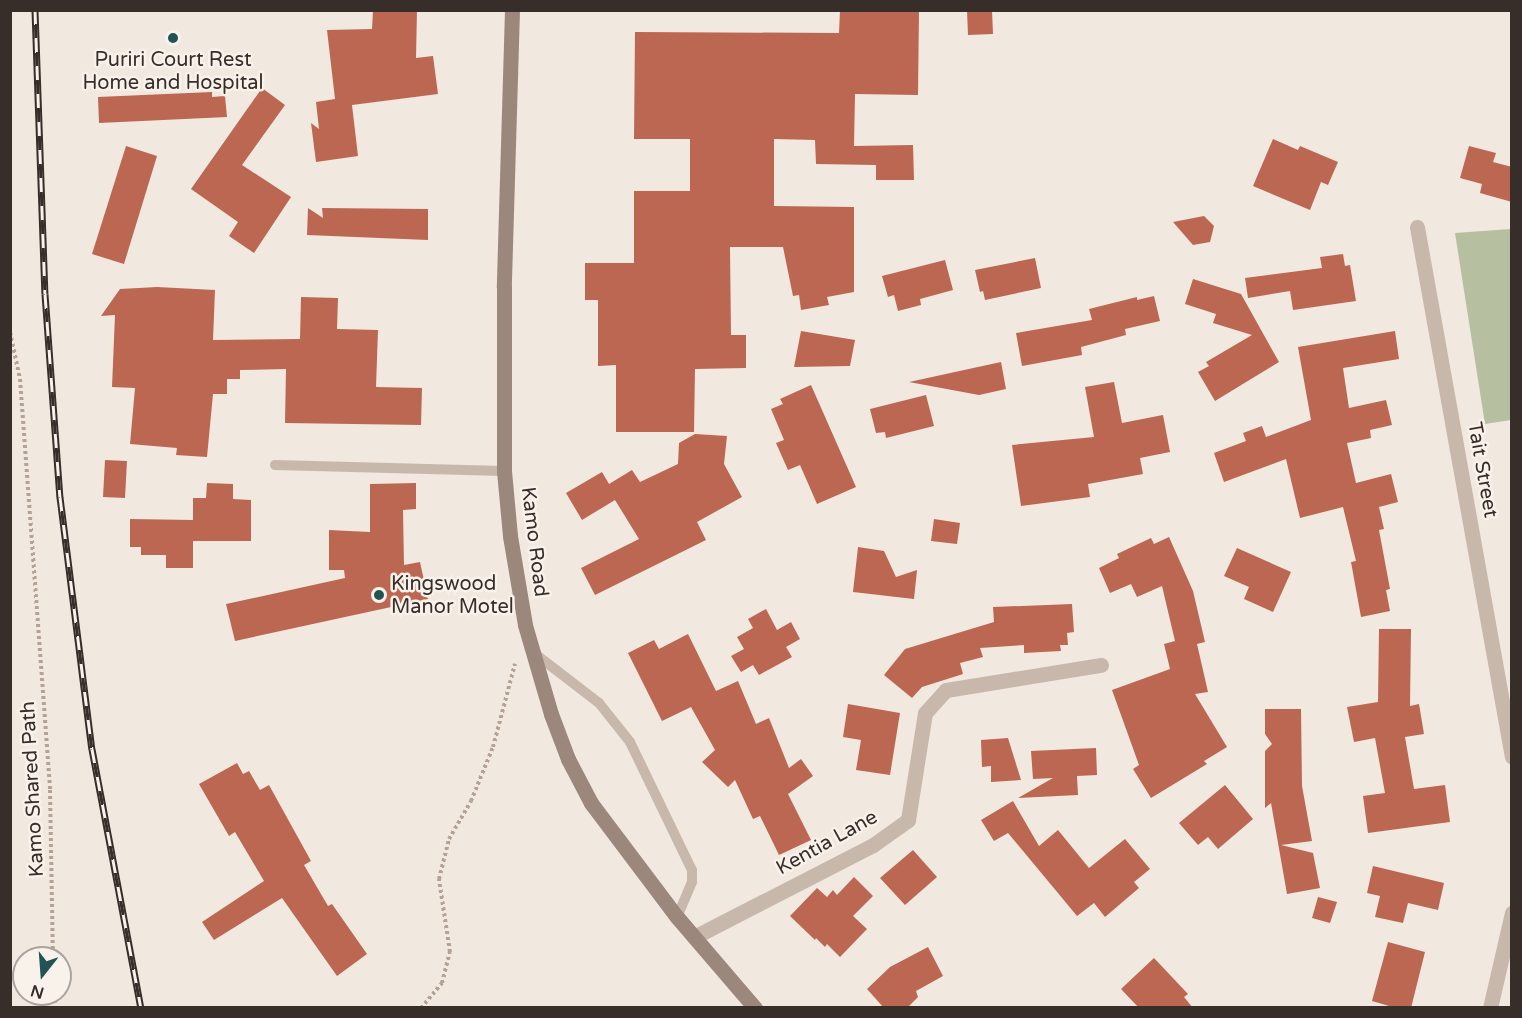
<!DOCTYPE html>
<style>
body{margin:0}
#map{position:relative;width:1522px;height:1018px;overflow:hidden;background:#f1e8df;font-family:"Varela Round",sans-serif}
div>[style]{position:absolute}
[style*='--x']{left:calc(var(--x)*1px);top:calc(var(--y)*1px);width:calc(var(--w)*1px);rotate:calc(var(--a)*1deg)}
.green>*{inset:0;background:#b6bfa0}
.building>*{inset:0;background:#bc6752}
.path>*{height:4px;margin-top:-2px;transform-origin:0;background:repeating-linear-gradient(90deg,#b4a296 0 3px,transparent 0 6px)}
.service>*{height:10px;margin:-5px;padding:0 5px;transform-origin:5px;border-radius:5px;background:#c8b8ac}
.minor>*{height:15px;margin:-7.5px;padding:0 7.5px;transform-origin:7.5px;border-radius:7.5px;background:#c8b8ac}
.secondary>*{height:15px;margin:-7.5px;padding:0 7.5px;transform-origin:7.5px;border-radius:7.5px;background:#9c877d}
.rail>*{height:7px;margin-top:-3.5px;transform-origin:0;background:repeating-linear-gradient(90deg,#f9f2eb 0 14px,#372e2a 0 28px);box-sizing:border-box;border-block:2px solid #372e2a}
.dots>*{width:16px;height:16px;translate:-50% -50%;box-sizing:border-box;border:3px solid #f9f2eb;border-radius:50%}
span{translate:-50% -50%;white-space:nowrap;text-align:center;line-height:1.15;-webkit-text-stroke:5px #f9f2eb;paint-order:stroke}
.poi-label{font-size:20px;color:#372e2a}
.left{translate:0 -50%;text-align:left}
.street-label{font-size:20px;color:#372e2a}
.frame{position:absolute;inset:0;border:12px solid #372e2a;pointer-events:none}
.north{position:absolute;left:12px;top:946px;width:60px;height:60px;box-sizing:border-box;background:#f9f2eb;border:2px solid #aba49e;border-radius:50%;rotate:197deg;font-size:16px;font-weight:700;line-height:24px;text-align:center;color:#372e2a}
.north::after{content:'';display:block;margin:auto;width:21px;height:27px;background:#235455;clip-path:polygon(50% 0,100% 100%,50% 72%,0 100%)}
</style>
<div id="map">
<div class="green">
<div style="clip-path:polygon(1511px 229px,1511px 420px,1485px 424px,1455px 233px)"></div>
</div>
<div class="building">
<div style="clip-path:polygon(373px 10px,417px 10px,416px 58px,433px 56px,438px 94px,352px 105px,358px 156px,316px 162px,311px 123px,319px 129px,316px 102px,335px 99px,327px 30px,372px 29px)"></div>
<div style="clip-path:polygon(840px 10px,919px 10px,918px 95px,855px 94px,854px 146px,913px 145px,914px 180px,876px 180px,876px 165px,816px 164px,815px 140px,774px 139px,774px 206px,854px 207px,854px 292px,827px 297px,829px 305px,801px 310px,799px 295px,793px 296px,783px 247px,730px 247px,731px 335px,746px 335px,746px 368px,695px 369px,694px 432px,616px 432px,616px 365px,598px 366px,598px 300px,585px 300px,585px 263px,634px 263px,634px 191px,690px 191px,690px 139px,634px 139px,635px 32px,839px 33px)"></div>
<div style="clip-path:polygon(967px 10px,992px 10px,993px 34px,968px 35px)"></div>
<div style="clip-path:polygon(262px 88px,285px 105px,242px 165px,291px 197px,254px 253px,229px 236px,238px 222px,191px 189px)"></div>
<div style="clip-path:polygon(212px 92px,212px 97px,225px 96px,227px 117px,99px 123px,98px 97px)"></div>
<div style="clip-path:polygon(1273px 139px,1298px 150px,1300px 146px,1338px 162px,1328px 185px,1321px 182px,1310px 210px,1253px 186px)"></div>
<div style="clip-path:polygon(126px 146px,157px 156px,124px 264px,92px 254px)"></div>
<div style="clip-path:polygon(1469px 146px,1496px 153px,1493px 162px,1512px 167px,1512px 202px,1480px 193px,1482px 184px,1460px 178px)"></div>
<div style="clip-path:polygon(308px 208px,323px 218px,322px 208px,428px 209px,428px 240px,307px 235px)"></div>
<div style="clip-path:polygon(1204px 216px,1214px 226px,1210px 242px,1193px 245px,1173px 222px)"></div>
<div style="clip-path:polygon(1343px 254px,1345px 266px,1350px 265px,1356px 301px,1293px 310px,1290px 291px,1248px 298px,1245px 278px,1322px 268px,1320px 257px)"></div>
<div style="clip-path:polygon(1035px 258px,1041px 288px,985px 300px,983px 291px,980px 292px,975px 270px)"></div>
<div style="clip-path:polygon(945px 260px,953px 290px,920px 299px,921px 305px,898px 311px,894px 295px,888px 297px,882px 276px)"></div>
<div style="clip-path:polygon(1193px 279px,1241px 294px,1279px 362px,1215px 401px,1198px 372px,1209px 366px,1206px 362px,1252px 335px,1213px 323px,1216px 314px,1185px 304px)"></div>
<div style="clip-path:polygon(157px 287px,215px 290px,213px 340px,300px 339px,301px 297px,338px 298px,337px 329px,378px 330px,376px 387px,422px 388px,421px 425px,285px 423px,286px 369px,240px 370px,240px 379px,227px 379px,227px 394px,213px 394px,207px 457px,176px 455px,177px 448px,130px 444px,135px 388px,112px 387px,115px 315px,101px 316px,120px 289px)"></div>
<div style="clip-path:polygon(1154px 296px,1160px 321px,1125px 329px,1126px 335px,1081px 347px,1082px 355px,1022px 366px,1016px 333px,1092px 320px,1089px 309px,1137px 297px,1137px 300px)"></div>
<div style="clip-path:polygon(801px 331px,855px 340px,850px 366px,794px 367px)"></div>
<div style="clip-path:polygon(1395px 331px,1399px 359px,1343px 368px,1349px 408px,1386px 400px,1392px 425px,1370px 430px,1371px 438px,1347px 443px,1356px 483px,1391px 474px,1398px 502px,1379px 507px,1384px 529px,1379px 530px,1390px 589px,1386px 590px,1390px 611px,1361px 617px,1351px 562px,1356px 561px,1343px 507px,1300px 518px,1286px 459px,1224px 482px,1214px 453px,1246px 441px,1243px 433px,1262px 426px,1266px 437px,1311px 420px,1298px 347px)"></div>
<div style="clip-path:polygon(1001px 362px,1006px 389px,979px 395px,909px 382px)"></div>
<div style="clip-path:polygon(1114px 382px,1122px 423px,1163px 415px,1170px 452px,1140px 458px,1143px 474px,1088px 484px,1090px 497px,1021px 506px,1012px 445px,1094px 437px,1085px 387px)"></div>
<div style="clip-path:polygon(811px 385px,856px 487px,817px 504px,800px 465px,788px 470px,776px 443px,784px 440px,771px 409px,783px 404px,780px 399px)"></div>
<div style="clip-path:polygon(926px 395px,934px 426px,886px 438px,885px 432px,876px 433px,870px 409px)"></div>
<div style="clip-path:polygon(695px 434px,727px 436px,724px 464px,742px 497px,697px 522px,706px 540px,595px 595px,581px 568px,639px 539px,615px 500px,582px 520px,566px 493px,602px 472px,609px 484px,632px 470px,640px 482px,678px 464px,679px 443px)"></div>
<div style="clip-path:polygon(105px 460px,127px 461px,125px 498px,103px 497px)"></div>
<div style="clip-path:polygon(207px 483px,233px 484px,233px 499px,251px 500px,251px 541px,193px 541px,193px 568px,166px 568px,166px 555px,141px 555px,141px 547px,130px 547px,130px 519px,193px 520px,193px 498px,206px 498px)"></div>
<div style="clip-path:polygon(416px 483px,416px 509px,403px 510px,404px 565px,420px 562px,428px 599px,235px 641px,226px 604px,345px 578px,344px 570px,329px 570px,329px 530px,370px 532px,370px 484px)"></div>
<div style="clip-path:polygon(934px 519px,960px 523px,957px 544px,931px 541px)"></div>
<div style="clip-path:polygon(1169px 537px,1193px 591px,1205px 642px,1197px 644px,1208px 692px,1195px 694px,1227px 747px,1204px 761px,1207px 764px,1151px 798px,1133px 769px,1139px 765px,1112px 690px,1170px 669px,1164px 644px,1175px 641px,1162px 586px,1137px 597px,1131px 584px,1110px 593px,1099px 568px,1119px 558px,1117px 554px,1151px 538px,1154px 544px)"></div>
<div style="clip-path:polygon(858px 547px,884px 551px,896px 577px,917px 570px,914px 599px,853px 592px)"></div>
<div style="clip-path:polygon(1237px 548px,1291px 572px,1273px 612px,1244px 599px,1249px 587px,1224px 576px)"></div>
<div style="clip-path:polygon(1072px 604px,1074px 632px,1067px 633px,1068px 645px,1060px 645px,1061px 651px,1024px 653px,1024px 645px,980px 648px,983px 657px,960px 663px,963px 674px,922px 687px,912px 698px,884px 675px,905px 649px,994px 622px,993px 607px)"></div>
<div style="clip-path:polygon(766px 609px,777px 630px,791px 622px,800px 639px,786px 647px,792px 657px,759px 675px,753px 665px,741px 672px,731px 656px,744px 649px,737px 637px,753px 628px,748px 619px)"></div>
<div style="clip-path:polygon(1379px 629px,1411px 629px,1410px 706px,1419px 704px,1424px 734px,1405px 737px,1414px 789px,1445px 785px,1450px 822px,1368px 833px,1363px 796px,1385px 793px,1375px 738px,1354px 742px,1347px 707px,1378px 702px)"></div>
<div style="clip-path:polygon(688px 634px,716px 691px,738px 681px,756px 724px,769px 718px,789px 768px,801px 759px,813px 776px,788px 794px,811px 840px,779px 855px,760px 816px,753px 819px,735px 780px,728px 787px,702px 762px,715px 750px,691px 707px,662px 721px,628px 653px,654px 640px,659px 649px)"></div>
<div style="clip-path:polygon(848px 704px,900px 713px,890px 775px,856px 770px,861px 740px,843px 737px)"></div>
<div style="clip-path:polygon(1265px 709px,1301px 709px,1302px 786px,1312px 841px,1281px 845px,1313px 853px,1320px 888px,1287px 894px,1271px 803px,1265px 808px,1265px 751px,1272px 744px,1265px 734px)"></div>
<div style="clip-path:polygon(1008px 738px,1021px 780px,991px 782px,991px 766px,982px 767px,981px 740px)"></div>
<div style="clip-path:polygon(1096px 748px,1097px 775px,1077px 776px,1078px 795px,1018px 798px,1053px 778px,1033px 779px,1031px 751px)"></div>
<div style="clip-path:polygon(237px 763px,243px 774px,249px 771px,260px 790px,269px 785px,311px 861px,304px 865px,328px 906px,332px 904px,367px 954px,337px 976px,282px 898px,214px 940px,202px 922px,264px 881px,235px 832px,229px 836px,199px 784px)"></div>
<div style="clip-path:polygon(1225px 785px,1253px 819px,1218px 849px,1208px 837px,1198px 845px,1179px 823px)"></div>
<div style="clip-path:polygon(1013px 801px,1039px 846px,1058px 830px,1089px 868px,1125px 839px,1150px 869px,1134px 882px,1139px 888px,1105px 917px,1094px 903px,1077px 916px,1008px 833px,994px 841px,981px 820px)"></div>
<div style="clip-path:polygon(913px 850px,937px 877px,905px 905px,880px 878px)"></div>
<div style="clip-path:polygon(1373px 866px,1444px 883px,1438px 910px,1408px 903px,1403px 923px,1375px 917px,1380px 896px,1367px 893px)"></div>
<div style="clip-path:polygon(854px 877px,873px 896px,853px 916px,867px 929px,840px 957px,827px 944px,825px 947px,816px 938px,815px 940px,790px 916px,817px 888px,827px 897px,833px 890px,837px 895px)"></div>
<div style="clip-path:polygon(1318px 897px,1337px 902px,1330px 923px,1312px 918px)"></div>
<div style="clip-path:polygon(1388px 942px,1425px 952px,1411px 1008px,1396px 1008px,1372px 1001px)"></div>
<div style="clip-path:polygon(928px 947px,943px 976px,916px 991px,918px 997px,907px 1008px,884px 1008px,867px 989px,890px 967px)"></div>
<div style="clip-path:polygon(1154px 958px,1188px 994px,1184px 997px,1193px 1008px,1139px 1008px,1121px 989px)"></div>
</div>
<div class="path">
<div style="--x:10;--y:332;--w:48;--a:78"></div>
<div style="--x:20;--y:379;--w:412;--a:85.8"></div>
<div style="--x:50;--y:790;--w:168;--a:89"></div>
<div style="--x:54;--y:994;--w:14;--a:86"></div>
<div style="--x:421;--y:1008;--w:33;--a:-50"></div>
<div style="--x:442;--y:983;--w:32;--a:-76"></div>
<div style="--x:450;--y:952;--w:74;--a:-98.6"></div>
<div style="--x:439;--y:879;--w:41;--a:-76"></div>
<div style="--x:449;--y:839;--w:44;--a:-59.9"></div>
<div style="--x:471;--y:801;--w:58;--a:-67.8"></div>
<div style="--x:493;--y:747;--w:86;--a:-75.2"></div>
</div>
<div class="service">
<div style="--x:275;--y:465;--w:229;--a:1.5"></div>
<div style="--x:534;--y:653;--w:82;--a:37.6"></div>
<div style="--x:599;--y:703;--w:50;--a:51.5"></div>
<div style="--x:630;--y:742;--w:142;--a:64.2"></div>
<div style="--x:692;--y:870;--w:12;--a:90"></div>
<div style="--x:692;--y:882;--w:38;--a:113"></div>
</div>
<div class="minor">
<div style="--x:1417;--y:227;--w:538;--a:79.84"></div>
<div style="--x:694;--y:937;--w:201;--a:-27.2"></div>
<div style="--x:873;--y:845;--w:43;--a:-35.5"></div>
<div style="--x:908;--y:820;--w:108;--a:-81"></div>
<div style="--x:925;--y:713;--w:31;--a:-48"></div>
<div style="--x:946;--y:690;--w:157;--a:-9.2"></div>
<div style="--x:1490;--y:1008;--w:98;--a:-77"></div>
</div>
<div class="secondary">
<div style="--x:512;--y:10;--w:277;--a:91.7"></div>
<div style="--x:504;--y:287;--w:184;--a:90"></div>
<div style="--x:504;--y:471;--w:65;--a:84.7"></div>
<div style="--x:510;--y:536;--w:90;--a:80.4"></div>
<div style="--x:525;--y:625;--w:93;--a:73.7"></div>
<div style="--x:551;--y:714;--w:48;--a:69.3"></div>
<div style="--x:568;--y:759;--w:50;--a:62.4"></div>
<div style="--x:591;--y:803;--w:143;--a:53"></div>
<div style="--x:677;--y:917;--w:120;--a:49.4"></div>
</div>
<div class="rail">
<div style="--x:35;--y:10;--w:284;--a:88"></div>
<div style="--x:45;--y:294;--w:204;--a:85.8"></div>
<div style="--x:60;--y:497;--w:254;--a:82.8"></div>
<div style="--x:92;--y:749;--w:264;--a:79.3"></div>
</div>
<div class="dots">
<div style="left:173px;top:38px;background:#235455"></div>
<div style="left:379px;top:595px;background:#235455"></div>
</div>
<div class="poi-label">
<span style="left:173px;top:72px">Puriri Court Rest<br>Home and Hospital</span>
<span class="left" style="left:391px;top:596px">Kingswood<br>Manor Motel</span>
</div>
<div class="street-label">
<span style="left:1482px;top:470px;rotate:80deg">Tait Street</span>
<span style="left:534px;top:542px;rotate:83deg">Kamo Road</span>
<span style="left:33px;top:789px;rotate:-93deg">Kamo Shared Path</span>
<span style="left:827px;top:843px;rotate:-29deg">Kentia Lane</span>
</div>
<div class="frame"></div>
<div class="north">N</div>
</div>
